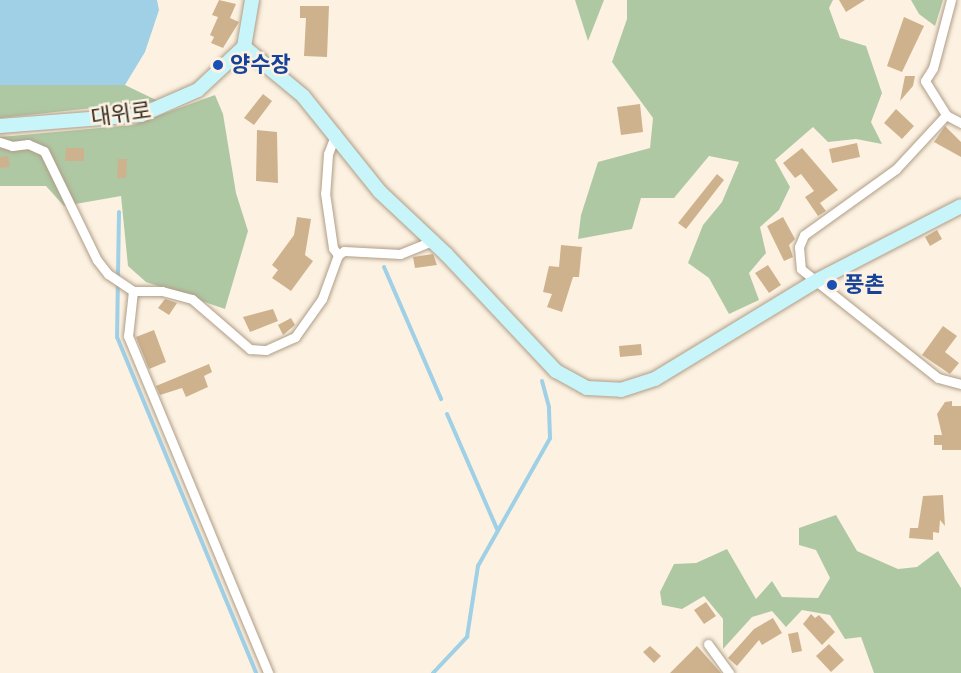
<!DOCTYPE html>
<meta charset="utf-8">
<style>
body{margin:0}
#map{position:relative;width:961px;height:673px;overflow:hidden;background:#fdf2e2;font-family:"PT Sans Narrow","Noto Sans KR",sans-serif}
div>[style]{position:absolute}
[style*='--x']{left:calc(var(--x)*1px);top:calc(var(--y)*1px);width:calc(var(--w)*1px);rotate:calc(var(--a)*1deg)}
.green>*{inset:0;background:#afc8a4}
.water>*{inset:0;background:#9fd0e6}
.stream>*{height:4px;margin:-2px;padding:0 2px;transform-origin:2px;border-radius:2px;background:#9fd0e6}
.building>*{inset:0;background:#ceb28d}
.roads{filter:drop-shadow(0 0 2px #af9d86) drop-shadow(0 0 2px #af9d86)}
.street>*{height:9px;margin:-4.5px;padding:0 4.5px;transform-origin:4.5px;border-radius:4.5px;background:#fff}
.secondary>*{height:14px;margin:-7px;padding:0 7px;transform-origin:7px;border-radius:7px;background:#c8f5f9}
.dots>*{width:16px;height:16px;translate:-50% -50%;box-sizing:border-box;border:3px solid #fdf2e2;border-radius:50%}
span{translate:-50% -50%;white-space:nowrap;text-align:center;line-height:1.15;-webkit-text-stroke:5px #fdf2e2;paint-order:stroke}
.transit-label{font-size:22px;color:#164399;font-weight:700}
.left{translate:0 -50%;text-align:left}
.street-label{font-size:22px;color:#342d24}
</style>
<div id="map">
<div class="green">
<div style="clip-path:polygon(575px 0,604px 0,588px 41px)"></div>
<div style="clip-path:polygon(627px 0,833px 0,829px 8px,840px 38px,866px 46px,882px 93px,871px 122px,882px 144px,856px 139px,828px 142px,813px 127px,775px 160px,790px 187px,779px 210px,760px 227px,766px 253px,749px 273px,759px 300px,729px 314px,709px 278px,688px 263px,703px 225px,722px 202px,739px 162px,709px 156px,674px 198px,641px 198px,632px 229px,578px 239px,581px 215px,598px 162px,650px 148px,653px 118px,612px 62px,627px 19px)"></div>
<div style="clip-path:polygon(911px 0,943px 0,935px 26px,919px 14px)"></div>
<div style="clip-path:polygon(0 85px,125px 85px,158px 101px,0 118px)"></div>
<div style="clip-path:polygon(215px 95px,223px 114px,236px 193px,248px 231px,225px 309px,146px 282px,128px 266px,121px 196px,64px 206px,46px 186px,0 186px,0 137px,133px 125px)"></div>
<div style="clip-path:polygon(836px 515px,857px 551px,898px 569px,917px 567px,938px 551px,961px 588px,961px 673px,874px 673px,861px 637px,845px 639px,830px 615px,802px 610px,786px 627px,772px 611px,752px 617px,723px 649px,723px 619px,704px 596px,682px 609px,662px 605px,660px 592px,674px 564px,696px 563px,727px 549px,756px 599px,772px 581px,782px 597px,818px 598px,830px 578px,816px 550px,799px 545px,799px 528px)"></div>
</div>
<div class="water">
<div style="clip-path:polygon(0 0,157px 0,159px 10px,145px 52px,125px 85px,0 85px)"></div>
</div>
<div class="stream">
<div style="--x:119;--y:212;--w:125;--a:90.9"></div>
<div style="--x:117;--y:337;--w:364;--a:67.5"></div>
<div style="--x:384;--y:267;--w:144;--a:66.6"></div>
<div style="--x:447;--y:414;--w:125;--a:66.5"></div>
<div style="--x:433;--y:673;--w:50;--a:-46.6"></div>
<div style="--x:467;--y:637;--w:72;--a:-81.2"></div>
<div style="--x:478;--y:566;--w:147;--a:-60.6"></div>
<div style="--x:550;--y:438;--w:31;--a:-92"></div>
<div style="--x:549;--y:407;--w:27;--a:-105"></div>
</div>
<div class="building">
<div style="clip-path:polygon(219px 0,236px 4px,230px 18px,239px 22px,223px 48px,211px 43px,214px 37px,210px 35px,218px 17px,212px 15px)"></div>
<div style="clip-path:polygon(839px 0,865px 0,846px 12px)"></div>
<div style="clip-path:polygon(300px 6px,329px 6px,327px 57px,304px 56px,306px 18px,300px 18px)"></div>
<div style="clip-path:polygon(904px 17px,924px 26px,902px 72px,887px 66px)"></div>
<div style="clip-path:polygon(905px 76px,915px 76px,913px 86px,900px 101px)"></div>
<div style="clip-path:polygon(263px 94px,272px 101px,254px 125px,244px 118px)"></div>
<div style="clip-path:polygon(640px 104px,643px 132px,621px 135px,617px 107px)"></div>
<div style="clip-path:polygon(896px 109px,914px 126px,902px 139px,884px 123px)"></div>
<div style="clip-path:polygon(945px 126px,961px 142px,961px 157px,934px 142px)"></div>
<div style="clip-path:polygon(257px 130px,277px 132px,278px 183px,256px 181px)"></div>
<div style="clip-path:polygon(857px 143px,860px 157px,832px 163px,829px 149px)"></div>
<div style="clip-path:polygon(66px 148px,84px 148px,84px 161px,65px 161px)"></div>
<div style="clip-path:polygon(802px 148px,838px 190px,820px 203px,826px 211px,818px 216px,805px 197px,814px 191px,801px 174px,795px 178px,783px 163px)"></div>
<div style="clip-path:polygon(8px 156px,10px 167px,0 168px,0 157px)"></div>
<div style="clip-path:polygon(118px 159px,127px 159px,126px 178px,117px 178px)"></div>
<div style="clip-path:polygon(717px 174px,724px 180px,686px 229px,678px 223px)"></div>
<div style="clip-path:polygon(297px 217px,311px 219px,305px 255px,313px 261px,291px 291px,272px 278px,278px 270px,272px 265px,294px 235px)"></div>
<div style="clip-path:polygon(783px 217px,795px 239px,789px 245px,793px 257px,784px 261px,767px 226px)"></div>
<div style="clip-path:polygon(937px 230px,942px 239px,930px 246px,925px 237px)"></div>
<div style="clip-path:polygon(561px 245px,582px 247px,579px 277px,573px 277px,562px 312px,547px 307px,552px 294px,543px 292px,549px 266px,559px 267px)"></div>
<div style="clip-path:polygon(433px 254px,437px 265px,415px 268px,413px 257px)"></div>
<div style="clip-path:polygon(768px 265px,781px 285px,769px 293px,755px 273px)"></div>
<div style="clip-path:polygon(165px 299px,177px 303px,169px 315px,158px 308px)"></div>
<div style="clip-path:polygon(273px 309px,278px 321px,250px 332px,243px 317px)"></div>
<div style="clip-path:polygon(291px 318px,295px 325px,283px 335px,278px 325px)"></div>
<div style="clip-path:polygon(943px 326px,957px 336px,945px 352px,959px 363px,950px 374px,922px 355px)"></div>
<div style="clip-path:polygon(154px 330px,166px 362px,149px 369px,136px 337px)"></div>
<div style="clip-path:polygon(641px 344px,642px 355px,620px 357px,619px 346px)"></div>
<div style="clip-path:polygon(209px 364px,212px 372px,204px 376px,208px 387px,186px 397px,182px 388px,160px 395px,156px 386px)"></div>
<div style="clip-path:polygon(952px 401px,952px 406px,961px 406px,961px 450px,942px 450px,942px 445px,934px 445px,934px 435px,942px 435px,937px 414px,945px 402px)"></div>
<div style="clip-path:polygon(943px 495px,945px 526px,940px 520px,939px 533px,933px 532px,933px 540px,909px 538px,910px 528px,918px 528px,923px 496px)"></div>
<div style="clip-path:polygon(706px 602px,716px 616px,704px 624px,694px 610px)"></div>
<div style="clip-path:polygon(811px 614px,815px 618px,819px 615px,835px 632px,822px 645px,803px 624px)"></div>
<div style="clip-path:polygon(773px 618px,782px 633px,762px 645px,759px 640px,737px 666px,728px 658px,754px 629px)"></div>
<div style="clip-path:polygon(798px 632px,802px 651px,792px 653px,788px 634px)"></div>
<div style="clip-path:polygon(829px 644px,844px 660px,831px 672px,816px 656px)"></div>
<div style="clip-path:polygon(650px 646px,661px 656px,654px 663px,643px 652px)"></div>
<div style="clip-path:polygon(697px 646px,721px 673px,670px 673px)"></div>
</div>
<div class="roads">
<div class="street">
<div style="--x:951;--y:0;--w:70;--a:104.8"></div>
<div style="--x:933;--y:68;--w:15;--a:122"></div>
<div style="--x:925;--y:81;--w:40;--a:58"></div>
<div style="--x:946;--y:115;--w:17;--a:28"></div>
<div style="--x:946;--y:115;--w:74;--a:132.8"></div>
<div style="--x:896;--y:169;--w:113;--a:144.3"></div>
<div style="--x:804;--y:235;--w:13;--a:113"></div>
<div style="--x:799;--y:247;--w:22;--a:85"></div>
<div style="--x:801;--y:269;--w:175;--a:38.5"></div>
<div style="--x:938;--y:378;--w:24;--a:15"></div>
<div style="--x:336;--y:133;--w:22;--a:111"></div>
<div style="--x:328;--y:154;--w:39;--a:94"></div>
<div style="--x:325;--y:193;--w:56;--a:81.7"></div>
<div style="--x:333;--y:248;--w:9;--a:54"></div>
<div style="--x:0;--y:142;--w:13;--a:18"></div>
<div style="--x:12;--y:146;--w:16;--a:-7"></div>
<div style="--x:28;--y:144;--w:17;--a:24"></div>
<div style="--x:44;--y:151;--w:121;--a:64.1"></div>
<div style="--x:97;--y:260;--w:18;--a:52"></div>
<div style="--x:108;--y:274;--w:30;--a:34"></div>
<div style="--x:133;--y:291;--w:29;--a:0"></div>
<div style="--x:162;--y:291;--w:31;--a:15"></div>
<div style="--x:192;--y:299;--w:77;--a:40.8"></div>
<div style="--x:250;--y:349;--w:16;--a:4"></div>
<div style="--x:266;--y:350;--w:32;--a:-24"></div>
<div style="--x:295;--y:337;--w:47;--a:-54.6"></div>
<div style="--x:322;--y:299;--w:47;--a:-70"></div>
<div style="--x:338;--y:255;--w:7;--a:-34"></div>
<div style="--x:344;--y:251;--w:56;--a:3.1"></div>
<div style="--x:400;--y:254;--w:35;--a:-22"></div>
<div style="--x:133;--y:291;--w:45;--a:96.3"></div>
<div style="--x:128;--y:336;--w:365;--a:67.4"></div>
<div style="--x:708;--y:644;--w:36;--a:54"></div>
</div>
<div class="secondary">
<div style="--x:244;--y:47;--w:77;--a:39.7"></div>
<div style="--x:303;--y:96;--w:123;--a:51.3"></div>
<div style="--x:380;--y:192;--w:91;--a:43.2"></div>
<div style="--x:446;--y:254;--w:161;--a:46.8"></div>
<div style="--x:556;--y:371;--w:35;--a:29"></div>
<div style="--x:587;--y:388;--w:34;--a:3"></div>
<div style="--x:621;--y:390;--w:36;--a:-18"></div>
<div style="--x:655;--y:379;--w:188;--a:-31.3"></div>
<div style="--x:816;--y:281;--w:163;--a:-27.3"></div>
<div style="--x:0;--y:126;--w:141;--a:-4.5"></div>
<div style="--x:141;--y:115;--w:62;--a:-23.7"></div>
<div style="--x:198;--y:90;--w:63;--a:-43.1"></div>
<div style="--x:244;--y:47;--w:48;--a:-80.3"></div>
</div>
</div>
<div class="dots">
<div style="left:218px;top:65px;background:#1a4fb4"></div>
<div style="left:832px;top:285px;background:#1a4fb4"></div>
</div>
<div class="transit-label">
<span class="left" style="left:230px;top:65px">양수장</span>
<span class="left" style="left:844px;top:285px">풍촌</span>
</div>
<div class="street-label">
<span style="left:121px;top:114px;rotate:-8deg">대위로</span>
</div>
</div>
